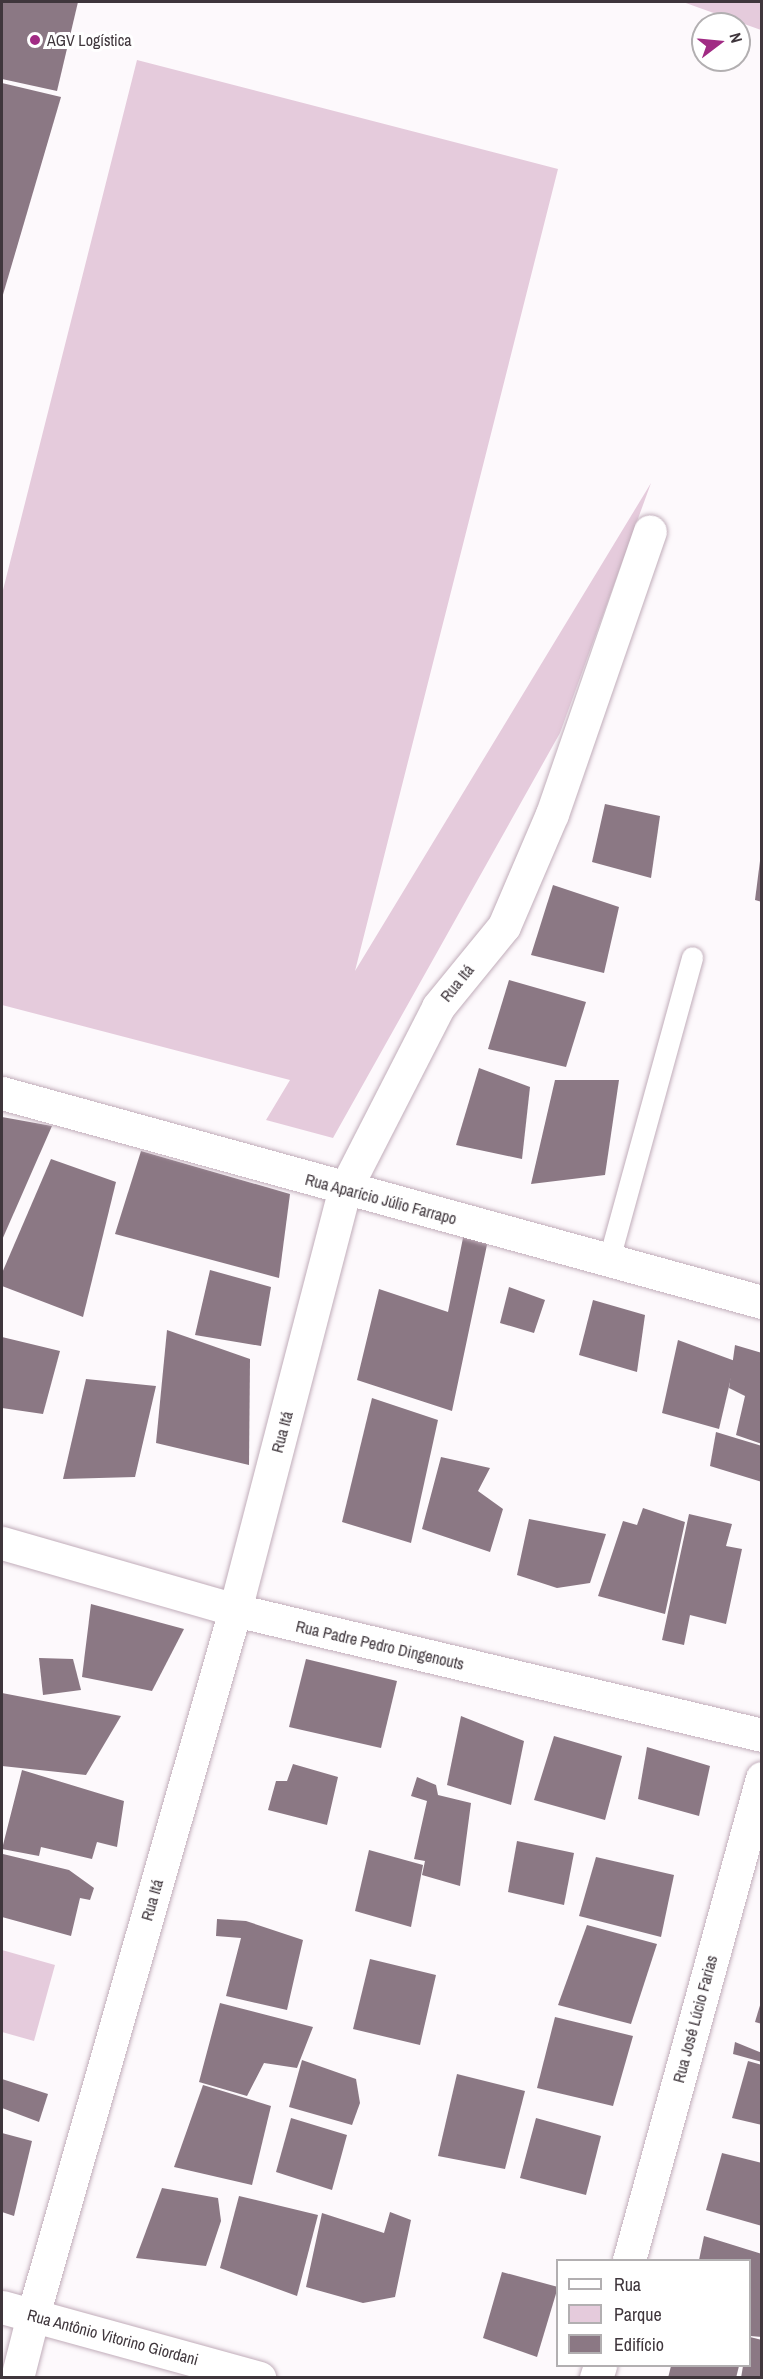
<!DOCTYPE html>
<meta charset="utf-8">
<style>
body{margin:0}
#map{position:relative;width:763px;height:2379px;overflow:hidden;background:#fdf9fc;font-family:"Archivo Narrow",sans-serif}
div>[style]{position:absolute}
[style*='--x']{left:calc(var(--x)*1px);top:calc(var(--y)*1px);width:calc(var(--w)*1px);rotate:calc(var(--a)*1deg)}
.green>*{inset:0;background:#e5cbdc}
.building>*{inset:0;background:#8b7884}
.roads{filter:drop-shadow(0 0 2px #c1adba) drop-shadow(0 0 2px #c1adba)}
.service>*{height:21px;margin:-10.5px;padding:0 10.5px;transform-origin:10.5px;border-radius:10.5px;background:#fff}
.minor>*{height:33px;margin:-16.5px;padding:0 16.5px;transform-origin:16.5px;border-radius:16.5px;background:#fff}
.tertiary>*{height:33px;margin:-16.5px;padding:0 16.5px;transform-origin:16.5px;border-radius:16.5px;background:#fff}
.dots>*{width:16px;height:16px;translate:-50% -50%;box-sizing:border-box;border:3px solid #fff;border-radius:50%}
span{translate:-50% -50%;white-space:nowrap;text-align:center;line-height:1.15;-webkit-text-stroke:6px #fff;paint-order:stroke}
.poi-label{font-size:16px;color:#3f363c}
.left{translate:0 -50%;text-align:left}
.street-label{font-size:16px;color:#3f363c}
.frame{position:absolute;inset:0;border:3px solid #3f363c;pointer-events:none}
.legend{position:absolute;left:556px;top:2259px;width:195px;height:108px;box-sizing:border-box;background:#fff;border:2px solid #b2afb1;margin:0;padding:8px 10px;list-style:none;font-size:18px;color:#3f363c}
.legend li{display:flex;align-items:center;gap:12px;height:30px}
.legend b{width:30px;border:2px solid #b2afb1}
.north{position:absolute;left:691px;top:12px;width:60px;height:60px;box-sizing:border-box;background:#fff;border:2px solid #b2afb1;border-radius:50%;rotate:74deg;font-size:16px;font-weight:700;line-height:24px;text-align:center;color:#3f363c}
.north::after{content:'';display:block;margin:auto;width:21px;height:27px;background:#a12b84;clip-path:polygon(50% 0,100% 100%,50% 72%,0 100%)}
</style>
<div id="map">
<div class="green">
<div style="clip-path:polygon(683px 2px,761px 2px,761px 30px)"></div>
<div style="clip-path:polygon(137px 60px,558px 169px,355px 971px,651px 483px,560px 733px,333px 1138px,266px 1120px,290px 1080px,2px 1005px,2px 594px)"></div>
<div style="clip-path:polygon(2px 1950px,55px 1965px,34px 2041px,2px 2032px)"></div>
</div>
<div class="building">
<div style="clip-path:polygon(2px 2px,78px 2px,57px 91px,2px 79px)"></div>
<div style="clip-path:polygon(2px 83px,61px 97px,2px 298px)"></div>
<div style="clip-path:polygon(605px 804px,660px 816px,651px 878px,592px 862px)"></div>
<div style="clip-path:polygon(760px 861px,762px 861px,762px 902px,755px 900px)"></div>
<div style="clip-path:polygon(553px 885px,619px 907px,604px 973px,531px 955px)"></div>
<div style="clip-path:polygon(509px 980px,586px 1002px,566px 1067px,488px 1049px)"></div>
<div style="clip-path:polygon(479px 1068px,530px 1087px,522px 1159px,456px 1145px)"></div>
<div style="clip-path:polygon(555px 1080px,619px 1080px,605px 1175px,531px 1184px)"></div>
<div style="clip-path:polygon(2px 1117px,52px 1126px,2px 1240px)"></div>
<div style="clip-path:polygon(141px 1151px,290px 1194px,279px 1278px,115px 1234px)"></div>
<div style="clip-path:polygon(51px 1159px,116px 1182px,83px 1317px,2px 1286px,2px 1273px)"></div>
<div style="clip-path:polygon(464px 1233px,488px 1240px,452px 1411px,357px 1380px,379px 1289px,448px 1312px)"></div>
<div style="clip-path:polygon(210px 1270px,271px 1287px,261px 1346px,195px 1335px)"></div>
<div style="clip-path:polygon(509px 1287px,545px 1300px,534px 1333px,500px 1323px)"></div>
<div style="clip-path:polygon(593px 1300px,645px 1315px,637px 1372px,579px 1355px)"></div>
<div style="clip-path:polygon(167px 1330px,250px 1359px,249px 1465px,156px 1443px)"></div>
<div style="clip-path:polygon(2px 1337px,60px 1351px,43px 1414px,2px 1408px)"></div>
<div style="clip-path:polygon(678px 1340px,735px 1361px,719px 1429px,662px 1413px)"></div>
<div style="clip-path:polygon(735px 1345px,762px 1353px,762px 1444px,736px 1435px,745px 1396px,729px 1388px)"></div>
<div style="clip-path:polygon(86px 1379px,156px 1386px,135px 1477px,63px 1479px)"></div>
<div style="clip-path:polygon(372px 1398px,438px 1420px,411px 1543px,342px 1522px)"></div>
<div style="clip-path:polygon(716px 1432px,762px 1446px,762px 1482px,710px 1466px)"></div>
<div style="clip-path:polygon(441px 1457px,490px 1468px,478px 1491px,503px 1509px,490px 1552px,422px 1529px)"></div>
<div style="clip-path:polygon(643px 1508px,685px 1522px,665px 1614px,598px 1596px,623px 1521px,637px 1525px)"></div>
<div style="clip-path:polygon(689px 1514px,732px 1524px,726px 1546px,742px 1549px,726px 1624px,690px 1615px,684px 1645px,662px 1640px)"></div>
<div style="clip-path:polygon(529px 1519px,606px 1534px,590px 1583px,557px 1588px,517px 1575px)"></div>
<div style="clip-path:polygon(91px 1604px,184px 1629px,152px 1691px,82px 1677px)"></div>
<div style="clip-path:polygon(39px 1658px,73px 1659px,81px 1690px,43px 1695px)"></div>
<div style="clip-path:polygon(306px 1659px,397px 1681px,381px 1748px,289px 1727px)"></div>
<div style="clip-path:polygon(2px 1693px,121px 1716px,86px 1775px,2px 1766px)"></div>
<div style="clip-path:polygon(461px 1716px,524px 1741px,511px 1805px,447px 1785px)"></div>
<div style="clip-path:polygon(554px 1736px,622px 1756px,605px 1820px,534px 1800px)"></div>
<div style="clip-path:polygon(647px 1747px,710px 1766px,699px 1816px,638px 1799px)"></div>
<div style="clip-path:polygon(293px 1764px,338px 1777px,327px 1825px,268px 1810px,276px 1781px,287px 1781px)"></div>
<div style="clip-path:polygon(22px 1770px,124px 1801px,117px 1847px,97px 1842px,92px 1859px,41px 1847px,39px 1856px,2px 1849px)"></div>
<div style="clip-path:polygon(417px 1777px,436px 1785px,438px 1795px,471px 1803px,460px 1886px,422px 1875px,425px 1861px,414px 1859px,427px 1801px,411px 1796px)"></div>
<div style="clip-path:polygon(517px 1841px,574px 1853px,564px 1905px,508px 1892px)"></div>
<div style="clip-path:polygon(369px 1850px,423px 1865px,411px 1927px,355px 1911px)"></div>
<div style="clip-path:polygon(3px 1854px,69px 1870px,94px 1888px,90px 1900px,80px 1898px,71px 1936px,2px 1917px)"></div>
<div style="clip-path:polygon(596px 1857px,674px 1875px,661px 1937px,579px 1916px)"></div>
<div style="clip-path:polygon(217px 1919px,246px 1921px,303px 1940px,287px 2010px,226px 1996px,241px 1938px,216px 1936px)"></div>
<div style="clip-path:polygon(587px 1925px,657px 1944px,631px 2024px,558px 2005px)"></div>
<div style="clip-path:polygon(370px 1959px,436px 1975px,420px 2045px,353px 2029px)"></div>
<div style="clip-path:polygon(761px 2002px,762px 2002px,762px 2024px,755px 2022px)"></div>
<div style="clip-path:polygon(220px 2003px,313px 2027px,297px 2068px,264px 2063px,247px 2096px,199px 2082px)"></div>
<div style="clip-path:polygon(555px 2017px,633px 2036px,613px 2106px,537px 2088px)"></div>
<div style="clip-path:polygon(735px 2042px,762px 2053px,762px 2062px,733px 2054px)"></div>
<div style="clip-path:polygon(302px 2060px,356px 2079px,360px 2103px,352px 2125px,289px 2107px)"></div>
<div style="clip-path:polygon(748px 2061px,762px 2065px,762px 2125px,732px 2118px)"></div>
<div style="clip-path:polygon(457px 2074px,525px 2091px,505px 2169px,438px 2156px)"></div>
<div style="clip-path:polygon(2px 2079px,48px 2094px,39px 2122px,2px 2108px)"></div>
<div style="clip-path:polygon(203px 2085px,271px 2106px,252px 2185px,174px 2167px)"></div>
<div style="clip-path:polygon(291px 2118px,347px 2135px,332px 2190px,276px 2172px)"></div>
<div style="clip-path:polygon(536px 2118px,601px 2136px,586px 2195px,520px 2178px)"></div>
<div style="clip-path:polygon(2px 2133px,32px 2141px,14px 2216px,2px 2212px)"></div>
<div style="clip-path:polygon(722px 2153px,762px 2163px,762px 2226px,706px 2210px)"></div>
<div style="clip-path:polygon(162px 2188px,218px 2198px,221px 2221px,206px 2266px,136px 2258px)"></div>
<div style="clip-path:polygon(239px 2196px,318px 2215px,297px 2296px,220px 2268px)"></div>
<div style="clip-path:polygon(390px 2212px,411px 2220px,395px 2297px,363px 2303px,306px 2287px,322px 2213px,384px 2233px)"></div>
<div style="clip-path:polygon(704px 2236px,762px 2254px,762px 2337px,750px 2336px,750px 2260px,699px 2260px)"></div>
<div style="clip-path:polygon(502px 2272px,558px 2287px,537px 2357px,483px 2338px)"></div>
<div style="clip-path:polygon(750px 2337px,762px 2340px,762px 2378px,741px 2378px,743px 2366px,750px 2366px)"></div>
<div style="clip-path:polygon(671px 2366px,739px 2366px,736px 2378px,668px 2378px)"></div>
</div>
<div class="roads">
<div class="service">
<div style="--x:609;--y:1259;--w:313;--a:-74.6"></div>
</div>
<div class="minor">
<div style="--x:2;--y:1543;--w:242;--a:16"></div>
<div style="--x:235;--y:1610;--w:542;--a:13.34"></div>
<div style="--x:33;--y:2315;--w:733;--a:-74.01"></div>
<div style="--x:235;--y:1610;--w:435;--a:-75.4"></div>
<div style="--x:345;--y:1189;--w:204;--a:-62.9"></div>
<div style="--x:438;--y:1007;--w:104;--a:-50.8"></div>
<div style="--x:504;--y:926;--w:122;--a:-66.8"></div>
<div style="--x:552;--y:814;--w:299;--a:-70.9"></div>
</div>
<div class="tertiary">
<div style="--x:2;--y:1093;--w:788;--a:15.38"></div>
<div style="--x:629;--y:2260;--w:500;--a:-74.57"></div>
<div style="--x:2;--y:2307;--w:267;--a:15.4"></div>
<div style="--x:17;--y:2378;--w:65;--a:-75.7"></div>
<div style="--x:596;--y:2378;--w:13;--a:-72"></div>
</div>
</div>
<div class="dots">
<div style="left:35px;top:40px;background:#a12b84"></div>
</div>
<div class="poi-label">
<span class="left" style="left:47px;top:40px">AGV Logística</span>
</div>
<div class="street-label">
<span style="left:457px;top:983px;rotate:-51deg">Rua Itá</span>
<span style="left:381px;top:1199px;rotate:15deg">Rua Aparício Júlio Farrapo</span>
<span style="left:282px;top:1432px;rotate:-75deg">Rua Itá</span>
<span style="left:380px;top:1645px;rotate:13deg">Rua Padre Pedro Dingenouts</span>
<span style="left:152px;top:1900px;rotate:-74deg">Rua Itá</span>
<span style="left:695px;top:2019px;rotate:-75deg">Rua José Lúcio Farias</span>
<span style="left:113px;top:2337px;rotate:15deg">Rua Antônio Vitorino Giordani</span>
</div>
<div class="frame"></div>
<ul class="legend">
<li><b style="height:8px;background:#fff"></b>Rua</li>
<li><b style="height:16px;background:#e5cbdc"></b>Parque</li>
<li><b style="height:16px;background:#8b7884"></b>Edifício</li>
</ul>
<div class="north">N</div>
</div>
